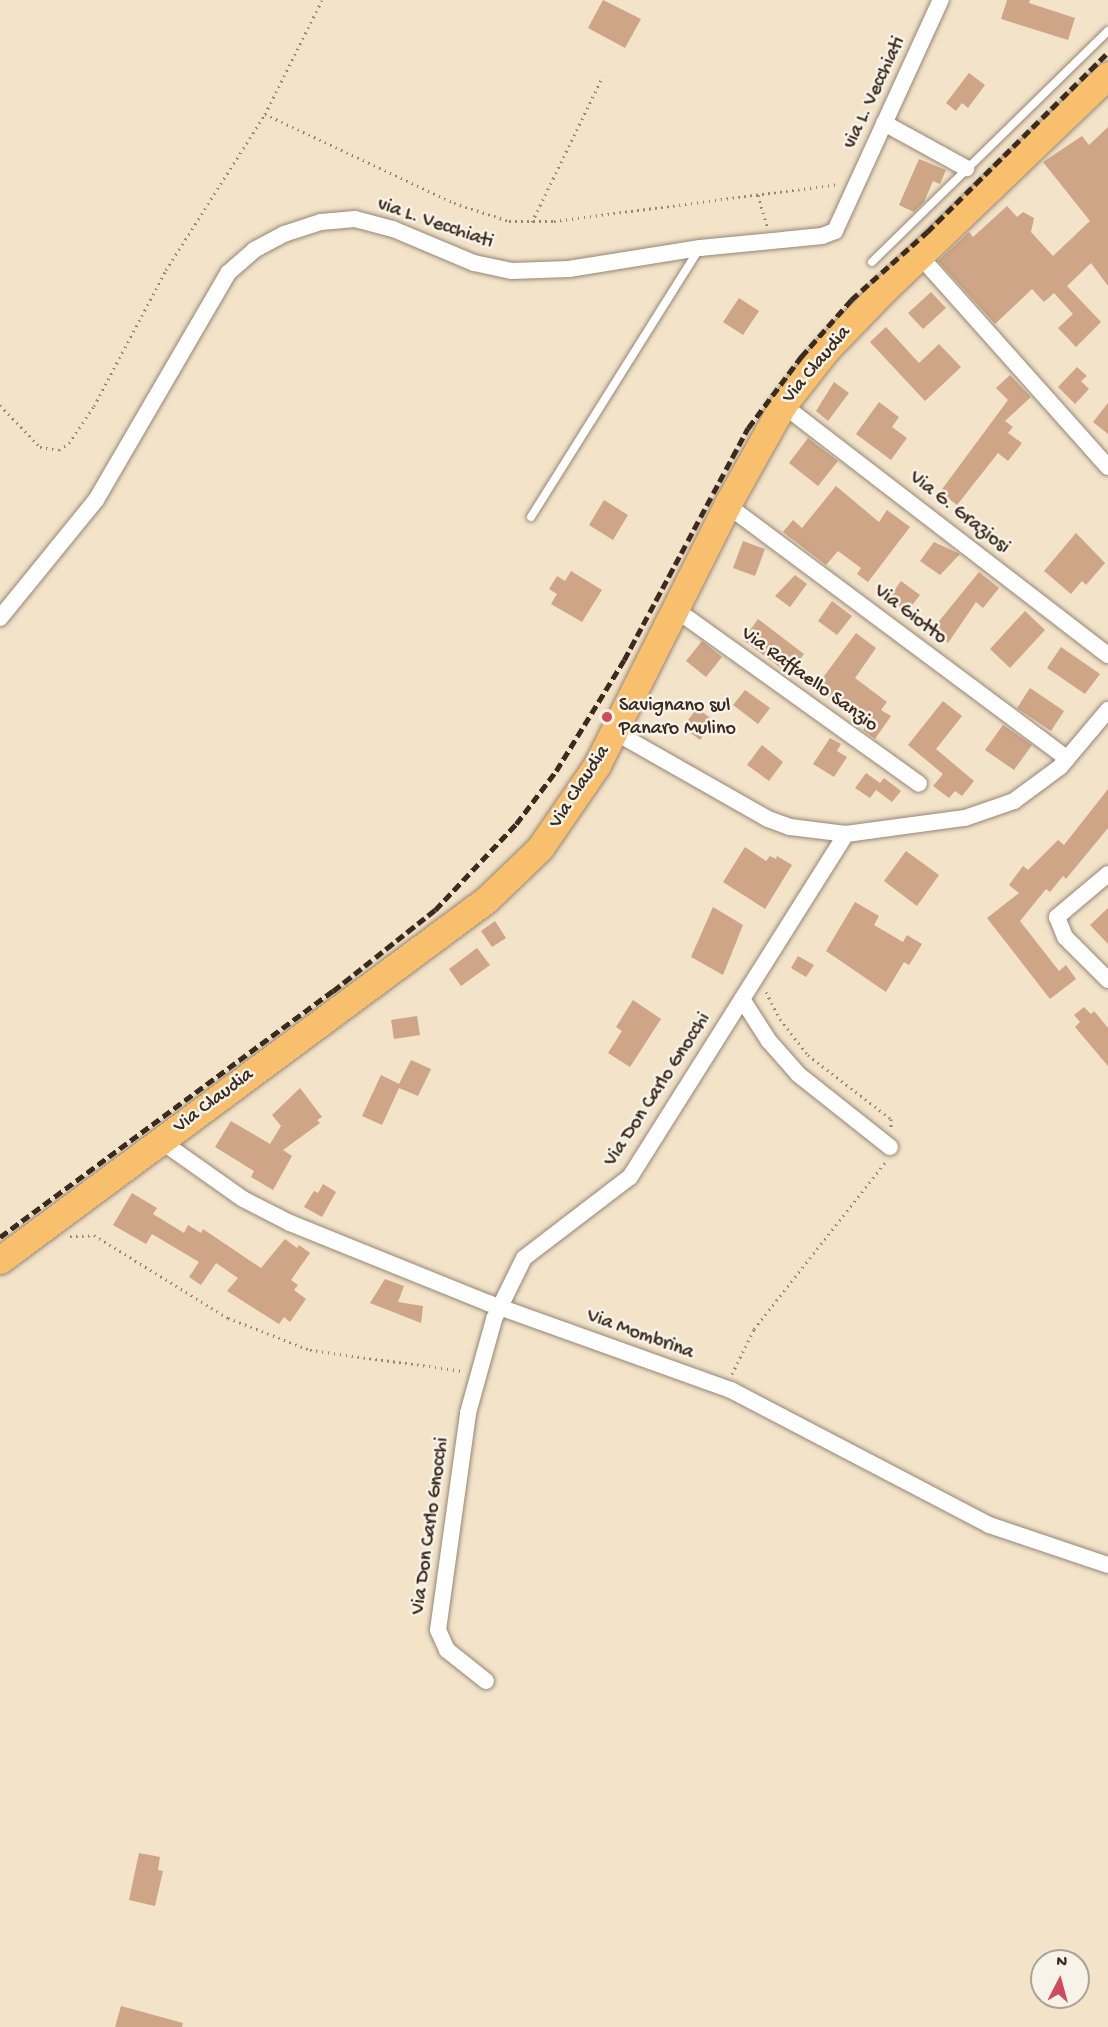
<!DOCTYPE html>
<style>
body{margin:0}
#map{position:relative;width:1108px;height:2027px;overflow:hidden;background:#f2e3c9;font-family:"Gochi Hand",sans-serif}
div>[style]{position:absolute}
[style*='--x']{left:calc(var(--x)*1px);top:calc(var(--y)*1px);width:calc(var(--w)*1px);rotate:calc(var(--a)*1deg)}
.building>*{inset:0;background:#cea586}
.path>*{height:3px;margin-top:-1.5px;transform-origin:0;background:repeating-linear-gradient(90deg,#968674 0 1.5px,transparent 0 6px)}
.roads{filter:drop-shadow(0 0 2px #968674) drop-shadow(0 0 2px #968674)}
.service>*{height:8px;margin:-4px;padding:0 4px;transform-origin:4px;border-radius:4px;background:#fff}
.minor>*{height:16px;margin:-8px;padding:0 8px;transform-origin:8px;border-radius:8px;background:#fff}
.primary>*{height:27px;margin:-13.5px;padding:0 13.5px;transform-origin:13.5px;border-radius:13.5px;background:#f8bf6c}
.rail>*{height:4.5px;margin-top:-2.25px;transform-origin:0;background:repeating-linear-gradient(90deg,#3b2a1e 0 9px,transparent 0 13.5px)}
.dots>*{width:16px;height:16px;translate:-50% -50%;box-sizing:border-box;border:3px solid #f7f3e8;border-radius:50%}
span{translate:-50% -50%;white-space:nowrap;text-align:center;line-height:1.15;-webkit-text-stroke:5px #f7f3e8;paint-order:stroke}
.street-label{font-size:20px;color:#3b2a1e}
.poi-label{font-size:20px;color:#3b2a1e}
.left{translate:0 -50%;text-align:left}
.north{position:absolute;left:1030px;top:1949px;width:60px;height:60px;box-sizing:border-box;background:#f7f3e8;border:2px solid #aca397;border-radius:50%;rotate:6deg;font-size:16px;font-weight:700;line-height:24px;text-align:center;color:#3b2a1e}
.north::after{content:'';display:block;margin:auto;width:21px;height:27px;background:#d1495b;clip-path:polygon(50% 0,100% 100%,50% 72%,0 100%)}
</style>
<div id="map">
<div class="building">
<div style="clip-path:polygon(603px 0,641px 19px,625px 48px,588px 28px)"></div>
<div style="clip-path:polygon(1007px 0,1030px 0,1029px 3px,1075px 18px,1068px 40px,1001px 19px)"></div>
<div style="clip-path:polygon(969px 73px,985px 85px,968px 108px,962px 103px,956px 111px,946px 103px)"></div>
<div style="clip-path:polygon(1108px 127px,1108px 286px,1091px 263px,1067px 286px,1101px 322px,1076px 347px,1058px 328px,1073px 314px,1054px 293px,1044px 302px,1032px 289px,995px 324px,938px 261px,969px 232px,973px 237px,1007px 206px,1017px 217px,1023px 212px,1034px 218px,1031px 232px,1053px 256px,1090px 221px,1043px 162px,1082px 136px,1089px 145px)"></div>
<div style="clip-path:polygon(919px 159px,946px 170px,940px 184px,933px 181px,924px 202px,914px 212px,899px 205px)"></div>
<div style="clip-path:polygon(931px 292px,946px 308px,923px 329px,908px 313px)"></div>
<div style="clip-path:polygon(739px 298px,759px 311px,743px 335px,723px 322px)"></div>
<div style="clip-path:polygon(886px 327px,919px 363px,939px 344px,961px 367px,925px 401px,870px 342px)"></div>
<div style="clip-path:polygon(1077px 367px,1087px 376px,1081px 381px,1089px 389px,1075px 404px,1058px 387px)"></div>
<div style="clip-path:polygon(1010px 375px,1031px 397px,1005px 421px,1013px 427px,1008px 433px,1022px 443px,1008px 461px,998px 453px,957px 505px,940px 492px,1008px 400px,996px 388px)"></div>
<div style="clip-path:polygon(834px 382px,849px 393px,828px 421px,816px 411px)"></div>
<div style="clip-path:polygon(879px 402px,899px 417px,892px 427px,907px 438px,891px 460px,856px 434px)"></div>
<div style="clip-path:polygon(1108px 403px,1108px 434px,1093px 422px)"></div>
<div style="clip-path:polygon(808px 438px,838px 461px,818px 486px,789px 463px)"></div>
<div style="clip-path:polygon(836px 486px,879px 522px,887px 510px,910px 527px,868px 582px,857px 574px,861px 568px,838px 551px,826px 565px,783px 532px,793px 520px,802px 528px)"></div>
<div style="clip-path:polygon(604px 500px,628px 515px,613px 540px,589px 525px)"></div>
<div style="clip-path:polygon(1076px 533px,1105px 563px,1086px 585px,1082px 581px,1071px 594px,1044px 571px)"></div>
<div style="clip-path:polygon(743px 541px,765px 549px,755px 576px,733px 568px)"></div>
<div style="clip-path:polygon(934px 542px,960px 554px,940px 575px,920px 561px)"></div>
<div style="clip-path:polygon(571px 571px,602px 590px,582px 622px,551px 604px,557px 594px,549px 589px,557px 576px,565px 581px)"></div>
<div style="clip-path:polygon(979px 572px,999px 588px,983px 608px,976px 602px,948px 643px,931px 631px)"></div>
<div style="clip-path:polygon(795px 575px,807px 584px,790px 607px,775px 596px)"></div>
<div style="clip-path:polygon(901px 581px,920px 595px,906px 613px,888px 599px)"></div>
<div style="clip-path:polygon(832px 601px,852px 616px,837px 635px,818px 621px)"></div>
<div style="clip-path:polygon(1025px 611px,1045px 630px,1010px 668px,990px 649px)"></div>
<div style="clip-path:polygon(758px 619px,804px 654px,789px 674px,743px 640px)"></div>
<div style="clip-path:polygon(856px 633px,876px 648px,855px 678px,887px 702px,881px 710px,891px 716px,875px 739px,863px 730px,871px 720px,838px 696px,835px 701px,816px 687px)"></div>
<div style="clip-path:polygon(702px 641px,722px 657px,706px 677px,686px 661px)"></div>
<div style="clip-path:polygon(1061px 647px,1100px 674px,1085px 694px,1047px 668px)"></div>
<div style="clip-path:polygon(1030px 688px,1064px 711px,1051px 731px,1017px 708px)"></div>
<div style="clip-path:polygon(745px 690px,770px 708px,758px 724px,733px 705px)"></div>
<div style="clip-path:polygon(943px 701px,962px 716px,936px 749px,974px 781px,962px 796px,955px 791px,949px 798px,933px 786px,943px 774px,908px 745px)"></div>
<div style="clip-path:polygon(697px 708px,714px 721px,700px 740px,683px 727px)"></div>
<div style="clip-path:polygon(1003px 725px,1032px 745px,1014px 770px,985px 750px)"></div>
<div style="clip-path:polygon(830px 738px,841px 744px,837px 751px,847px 757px,834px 777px,813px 764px)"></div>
<div style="clip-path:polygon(762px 745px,783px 762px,769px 781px,747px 765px)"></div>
<div style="clip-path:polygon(866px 773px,880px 783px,884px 778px,901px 791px,892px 802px,876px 790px,870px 798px,855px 788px)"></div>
<div style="clip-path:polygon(1108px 789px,1108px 828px,1066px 879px,1063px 876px,1050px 892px,1046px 889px,1020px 921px,1059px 971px,1066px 965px,1076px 979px,1050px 999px,987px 918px,1019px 893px,1009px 885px,1023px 866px,1028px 870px,1058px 840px,1064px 845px)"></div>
<div style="clip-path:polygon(745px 847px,766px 861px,770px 856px,776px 859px,777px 856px,792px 865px,765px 909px,723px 882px)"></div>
<div style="clip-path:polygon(906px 851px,939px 875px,917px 906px,884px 881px)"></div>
<div style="clip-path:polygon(855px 902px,879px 916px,874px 925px,903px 942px,907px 935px,922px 944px,909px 965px,904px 962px,886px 992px,826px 951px)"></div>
<div style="clip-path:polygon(713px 907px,743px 925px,723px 975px,691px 957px)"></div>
<div style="clip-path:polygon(1108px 908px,1108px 944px,1090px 925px)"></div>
<div style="clip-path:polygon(495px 921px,506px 938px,492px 947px,481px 931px)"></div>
<div style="clip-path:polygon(477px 948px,490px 965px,461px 986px,449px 969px)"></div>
<div style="clip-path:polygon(798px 956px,814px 965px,806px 977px,791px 968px)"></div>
<div style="clip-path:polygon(633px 1000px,661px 1019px,630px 1067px,608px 1053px,622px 1031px,616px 1027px)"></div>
<div style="clip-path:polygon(1084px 1007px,1091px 1014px,1094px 1011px,1108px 1028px,1108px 1066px,1075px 1027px,1080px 1022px,1074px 1015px)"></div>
<div style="clip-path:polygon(417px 1016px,420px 1035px,394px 1039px,391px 1020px)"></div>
<div style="clip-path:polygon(411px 1060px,431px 1069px,418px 1096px,399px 1088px,382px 1125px,362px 1116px,381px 1075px,399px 1084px)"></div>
<div style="clip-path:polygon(300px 1088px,322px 1117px,317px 1120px,320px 1123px,283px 1150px,292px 1156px,273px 1190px,251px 1177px,254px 1171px,215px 1147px,231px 1121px,270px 1144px,281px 1126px,272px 1115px)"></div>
<div style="clip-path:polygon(323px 1184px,336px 1192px,322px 1217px,304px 1207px,314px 1191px,318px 1193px)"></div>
<div style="clip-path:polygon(132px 1193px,157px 1208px,153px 1214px,184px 1233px,188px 1225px,201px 1233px,203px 1229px,261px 1268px,285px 1239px,297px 1248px,299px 1245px,310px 1253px,291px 1280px,298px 1285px,294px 1290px,306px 1299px,290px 1322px,284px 1317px,279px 1324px,227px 1291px,238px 1278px,216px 1263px,201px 1285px,189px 1277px,199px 1262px,152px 1234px,146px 1244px,113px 1225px)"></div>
<div style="clip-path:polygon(385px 1279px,404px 1286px,398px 1302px,423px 1306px,421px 1323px,370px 1303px)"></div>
<div style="clip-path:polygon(139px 1853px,160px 1857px,158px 1870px,163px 1871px,155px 1906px,129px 1900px)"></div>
<div style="clip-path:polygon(121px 2006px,183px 2023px,182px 2027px,115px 2027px)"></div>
</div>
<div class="path">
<div style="--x:265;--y:114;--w:127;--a:-63.4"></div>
<div style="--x:758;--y:195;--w:33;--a:74"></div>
<div style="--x:532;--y:222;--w:162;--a:-64.1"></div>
<div style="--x:0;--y:405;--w:58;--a:46.4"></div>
<div style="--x:40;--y:447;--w:19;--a:9"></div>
<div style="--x:59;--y:450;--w:12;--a:-35"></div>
<div style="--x:69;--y:443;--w:45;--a:-56"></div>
<div style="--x:94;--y:406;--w:154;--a:-62.1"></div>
<div style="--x:166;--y:270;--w:185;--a:-57.6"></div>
<div style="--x:265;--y:114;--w:209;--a:25.2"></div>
<div style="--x:454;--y:203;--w:58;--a:18.1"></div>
<div style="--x:509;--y:221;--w:45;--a:0"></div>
<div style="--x:554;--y:221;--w:286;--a:-7.4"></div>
<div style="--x:766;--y:992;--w:30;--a:63"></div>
<div style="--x:780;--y:1019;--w:46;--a:52.1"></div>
<div style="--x:808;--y:1055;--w:105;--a:37.6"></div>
<div style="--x:891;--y:1119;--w:10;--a:90"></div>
<div style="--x:70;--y:1236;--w:24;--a:-2"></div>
<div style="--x:94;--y:1235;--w:158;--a:31.8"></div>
<div style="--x:228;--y:1318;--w:88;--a:21.3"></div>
<div style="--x:310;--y:1350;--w:155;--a:7.8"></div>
<div style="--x:732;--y:1374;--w:50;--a:-63.9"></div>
<div style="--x:754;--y:1329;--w:214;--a:-51.8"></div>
</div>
<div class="roads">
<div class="service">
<div style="--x:872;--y:262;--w:330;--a:-44.4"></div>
<div style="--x:531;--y:517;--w:318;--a:-57.9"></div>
</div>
<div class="minor">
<div style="--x:884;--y:123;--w:94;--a:28.8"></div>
<div style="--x:919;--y:255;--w:284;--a:48.3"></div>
<div style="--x:783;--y:405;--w:410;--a:37.6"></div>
<div style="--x:727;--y:505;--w:424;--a:36.7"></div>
<div style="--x:675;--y:609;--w:300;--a:35.6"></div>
<div style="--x:0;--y:618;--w:152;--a:-50.9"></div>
<div style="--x:96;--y:500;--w:263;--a:-59.8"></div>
<div style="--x:228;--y:273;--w:35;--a:-41"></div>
<div style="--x:254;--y:250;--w:34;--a:-28"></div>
<div style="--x:284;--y:234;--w:39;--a:-18"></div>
<div style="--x:321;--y:222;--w:34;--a:-5"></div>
<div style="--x:355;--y:219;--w:39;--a:15"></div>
<div style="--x:393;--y:229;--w:88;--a:22.8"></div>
<div style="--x:474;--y:263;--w:39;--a:12"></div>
<div style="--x:512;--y:271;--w:57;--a:-2"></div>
<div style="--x:569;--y:269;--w:133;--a:-9.1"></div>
<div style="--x:700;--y:248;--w:123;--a:-5.6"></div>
<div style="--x:822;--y:236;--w:14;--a:-21"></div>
<div style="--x:835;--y:231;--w:254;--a:-65.4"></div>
<div style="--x:615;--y:732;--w:176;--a:29.6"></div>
<div style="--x:768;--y:819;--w:23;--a:20"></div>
<div style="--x:790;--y:827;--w:56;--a:7.1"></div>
<div style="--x:846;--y:834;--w:120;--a:-7.7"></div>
<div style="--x:965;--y:818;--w:52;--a:-19.1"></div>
<div style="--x:1014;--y:801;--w:57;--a:-36.5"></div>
<div style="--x:1060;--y:767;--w:75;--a:-49.9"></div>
<div style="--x:1108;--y:874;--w:67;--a:139.9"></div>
<div style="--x:1057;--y:917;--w:22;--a:68"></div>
<div style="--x:1065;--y:937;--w:61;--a:45"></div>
<div style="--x:742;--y:999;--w:50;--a:57.3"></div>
<div style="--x:769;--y:1041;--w:45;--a:48.6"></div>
<div style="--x:799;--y:1075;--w:116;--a:38.4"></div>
<div style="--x:161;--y:1141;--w:100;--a:35.3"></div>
<div style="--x:243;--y:1199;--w:53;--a:27.1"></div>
<div style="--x:290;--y:1223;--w:214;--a:22"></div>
<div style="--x:488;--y:1303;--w:258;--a:19.7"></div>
<div style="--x:731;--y:1390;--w:291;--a:27.6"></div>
<div style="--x:989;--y:1525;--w:126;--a:18.6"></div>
<div style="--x:486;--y:1681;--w:50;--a:-141.5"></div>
<div style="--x:447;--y:1650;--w:22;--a:-114"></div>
<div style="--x:438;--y:1630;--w:219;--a:-82.1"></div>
<div style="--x:468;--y:1413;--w:98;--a:-74.5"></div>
<div style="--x:494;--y:1319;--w:68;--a:-63.8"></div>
<div style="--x:524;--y:1258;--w:133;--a:-37.4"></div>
<div style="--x:630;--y:1177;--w:405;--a:-57.8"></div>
</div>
<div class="primary">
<div style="--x:0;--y:1260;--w:605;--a:-36.53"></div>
<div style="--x:486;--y:900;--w:75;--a:-43.9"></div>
<div style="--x:540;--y:848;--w:101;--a:-55.5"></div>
<div style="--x:597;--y:765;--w:291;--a:-63.4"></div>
<div style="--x:727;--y:505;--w:115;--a:-60.8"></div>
<div style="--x:783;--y:405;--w:70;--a:-52"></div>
<div style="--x:826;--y:350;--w:85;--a:-46"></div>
<div style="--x:885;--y:289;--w:309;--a:-43.8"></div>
</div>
</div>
<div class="rail">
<div style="--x:0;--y:1237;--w:414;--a:-36.5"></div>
<div style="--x:333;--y:991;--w:130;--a:-38.5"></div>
<div style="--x:435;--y:910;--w:118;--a:-46.7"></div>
<div style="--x:516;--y:824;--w:66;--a:-53"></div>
<div style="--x:556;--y:771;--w:130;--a:-58.5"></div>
<div style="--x:624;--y:660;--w:263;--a:-61.9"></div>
<div style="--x:748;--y:428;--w:89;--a:-53.3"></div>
<div style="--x:801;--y:357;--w:76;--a:-48.7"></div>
<div style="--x:851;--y:300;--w:102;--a:-41.8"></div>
<div style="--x:927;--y:232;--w:255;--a:-44.8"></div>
</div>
<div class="dots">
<div style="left:607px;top:717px;background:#d1495b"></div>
</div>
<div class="street-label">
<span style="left:875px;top:93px;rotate:-65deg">via L. Vecchiati</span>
<span style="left:435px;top:224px;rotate:19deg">via L. Vecchiati</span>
<span style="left:817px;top:365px;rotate:-50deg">Via Claudia</span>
<span style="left:959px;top:513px;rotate:38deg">Via G. Graziosi</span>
<span style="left:910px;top:615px;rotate:37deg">Via Giotto</span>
<span style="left:809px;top:680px;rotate:36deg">Via Raffaello Sanzio</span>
<span style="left:580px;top:787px;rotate:-57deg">Via Claudia</span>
<span style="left:658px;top:1090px;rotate:-57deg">Via Don Carlo Gnocchi</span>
<span style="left:214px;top:1101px;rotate:-37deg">Via Claudia</span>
<span style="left:640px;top:1335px;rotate:20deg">Via Mombrina</span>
<span style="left:431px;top:1526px;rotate:-82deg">Via Don Carlo Gnocchi</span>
</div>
<div class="poi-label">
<span class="left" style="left:619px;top:718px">Savignano sul<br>Panaro Mulino</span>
</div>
<div class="north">N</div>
</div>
